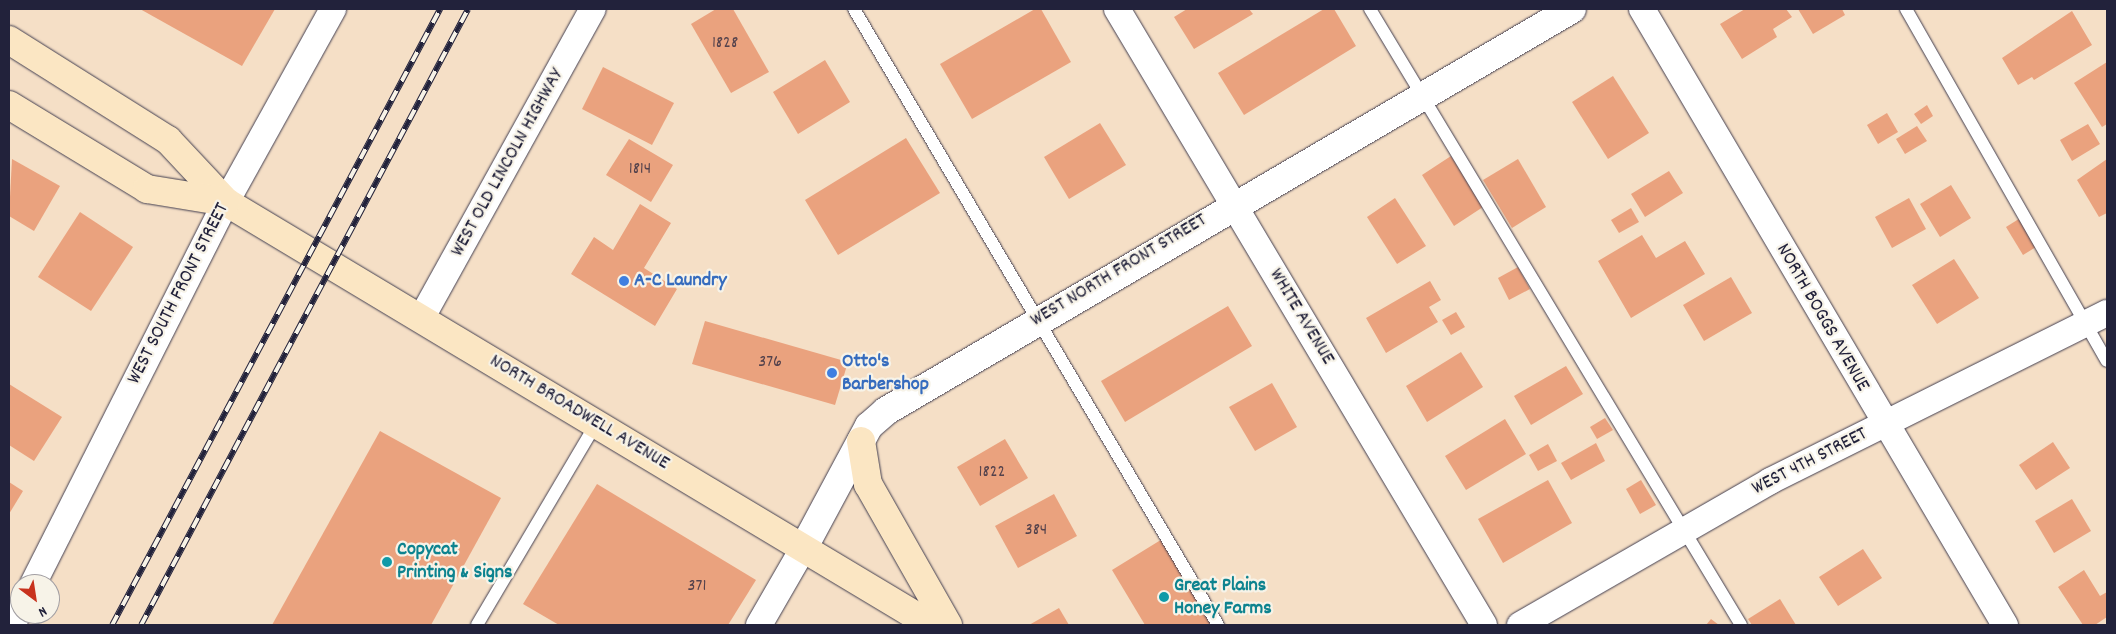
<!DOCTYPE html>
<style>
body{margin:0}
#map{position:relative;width:2116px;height:634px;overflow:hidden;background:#f5dfc6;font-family:Dekko,sans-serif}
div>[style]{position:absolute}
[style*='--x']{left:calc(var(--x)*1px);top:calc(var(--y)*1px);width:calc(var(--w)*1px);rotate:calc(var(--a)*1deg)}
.building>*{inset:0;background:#eaa27e}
.roads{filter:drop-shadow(0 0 1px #423e50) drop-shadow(0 0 1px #423e50)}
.service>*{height:12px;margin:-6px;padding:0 6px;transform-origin:6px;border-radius:6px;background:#fff}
.minor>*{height:26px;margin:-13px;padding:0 13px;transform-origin:13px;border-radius:13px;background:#fff}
.tertiary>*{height:28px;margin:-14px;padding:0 14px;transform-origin:14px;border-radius:14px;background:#fff}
.secondary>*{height:28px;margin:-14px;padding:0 14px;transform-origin:14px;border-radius:14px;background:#fbe6c3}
.rail>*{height:5.5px;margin-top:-2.75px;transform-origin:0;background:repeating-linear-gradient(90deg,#f7f3e8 0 11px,#22223b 0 22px);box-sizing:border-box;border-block:1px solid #22223b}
.dots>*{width:14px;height:14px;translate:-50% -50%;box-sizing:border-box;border:2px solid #f7f3e8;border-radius:50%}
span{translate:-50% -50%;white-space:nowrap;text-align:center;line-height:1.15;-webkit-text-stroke:4.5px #f7f3e8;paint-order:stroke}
.number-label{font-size:18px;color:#54424c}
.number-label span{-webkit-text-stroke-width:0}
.street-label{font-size:20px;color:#22223b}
.shop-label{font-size:20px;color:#366cbe;font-weight:700}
.left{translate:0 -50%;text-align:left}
.culture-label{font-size:20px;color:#0d838f;font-weight:700}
.frame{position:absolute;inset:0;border:10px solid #22223b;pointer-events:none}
.north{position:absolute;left:10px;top:574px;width:50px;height:50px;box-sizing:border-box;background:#f7f3e8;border:1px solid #a29fa3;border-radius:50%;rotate:149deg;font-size:14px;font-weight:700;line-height:20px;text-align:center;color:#22223b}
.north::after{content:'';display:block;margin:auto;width:18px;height:22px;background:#c8321e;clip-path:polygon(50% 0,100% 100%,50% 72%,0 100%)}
</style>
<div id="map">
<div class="building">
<div style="clip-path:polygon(140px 9px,275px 9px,242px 66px)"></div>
<div style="clip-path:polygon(716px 9px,733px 9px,769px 72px,731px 93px,691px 24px)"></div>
<div style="clip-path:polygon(1035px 9px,1041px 9px,1071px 62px,972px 119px,940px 64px)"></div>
<div style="clip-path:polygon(1187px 9px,1249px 9px,1253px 14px,1194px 49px,1174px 17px)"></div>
<div style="clip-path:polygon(1324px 9px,1334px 9px,1356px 46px,1244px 115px,1218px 73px)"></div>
<div style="clip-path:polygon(1745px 9px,1786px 9px,1792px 17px,1773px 29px,1777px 37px,1742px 59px,1720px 24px)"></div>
<div style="clip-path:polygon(1798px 9px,1842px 9px,1845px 15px,1813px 34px)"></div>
<div style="clip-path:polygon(2072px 11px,2092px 45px,2034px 80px,2032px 77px,2018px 85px,2002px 58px)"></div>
<div style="clip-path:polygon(825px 60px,850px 102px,798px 134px,773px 92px)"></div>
<div style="clip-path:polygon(2107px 62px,2107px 124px,2102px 127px,2074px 83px)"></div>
<div style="clip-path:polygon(603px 67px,674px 103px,652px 145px,582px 109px)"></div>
<div style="clip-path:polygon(1613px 76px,1649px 133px,1608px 159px,1572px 102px)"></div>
<div style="clip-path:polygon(1927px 105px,1933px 116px,1921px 124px,1914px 114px)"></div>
<div style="clip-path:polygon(1887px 113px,1898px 132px,1878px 144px,1867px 125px)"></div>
<div style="clip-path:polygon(1100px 123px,1126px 165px,1069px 199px,1044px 157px)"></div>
<div style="clip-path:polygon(2088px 124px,2100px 144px,2072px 161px,2060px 140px)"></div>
<div style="clip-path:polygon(1917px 126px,1927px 141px,1905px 154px,1896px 139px)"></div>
<div style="clip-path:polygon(906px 138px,940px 193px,838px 255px,805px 200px)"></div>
<div style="clip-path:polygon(629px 139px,673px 165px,651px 202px,606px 175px)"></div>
<div style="clip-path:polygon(1451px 156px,1483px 207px,1454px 226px,1422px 175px)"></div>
<div style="clip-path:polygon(12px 159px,60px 186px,34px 231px,9px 216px)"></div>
<div style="clip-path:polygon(1518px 159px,1546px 207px,1512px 228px,1483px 180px)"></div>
<div style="clip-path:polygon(2107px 159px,2107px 213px,2099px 217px,2077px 180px)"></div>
<div style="clip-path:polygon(1669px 171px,1683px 193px,1645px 217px,1631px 194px)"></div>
<div style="clip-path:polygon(1951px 185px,1971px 218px,1940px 237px,1920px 204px)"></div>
<div style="clip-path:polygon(1395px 198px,1426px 246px,1397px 264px,1367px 217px)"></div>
<div style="clip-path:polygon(1909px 198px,1926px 229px,1892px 248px,1875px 217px)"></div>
<div style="clip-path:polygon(640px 204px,671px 223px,644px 268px,677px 289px,655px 326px,571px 274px,594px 237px,613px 250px)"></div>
<div style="clip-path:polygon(1631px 208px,1639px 222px,1619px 233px,1611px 220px)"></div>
<div style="clip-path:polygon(80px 212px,133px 247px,91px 311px,38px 277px)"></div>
<div style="clip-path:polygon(2022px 217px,2039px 245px,2023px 255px,2006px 227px)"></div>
<div style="clip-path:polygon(1642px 235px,1656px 258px,1685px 241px,1705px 274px,1631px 318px,1598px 261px)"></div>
<div style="clip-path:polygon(1954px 259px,1979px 298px,1937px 324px,1912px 285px)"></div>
<div style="clip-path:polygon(1518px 267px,1530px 289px,1509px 300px,1498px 278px)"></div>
<div style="clip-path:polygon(1731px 277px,1752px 313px,1704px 341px,1683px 305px)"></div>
<div style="clip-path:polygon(1430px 281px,1441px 300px,1429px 307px,1438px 322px,1386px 353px,1366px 318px)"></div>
<div style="clip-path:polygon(1228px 306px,1252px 346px,1125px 422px,1101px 381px)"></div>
<div style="clip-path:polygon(1456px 312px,1465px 327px,1451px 335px,1442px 320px)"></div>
<div style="clip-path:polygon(705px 321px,848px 362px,835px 405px,692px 364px)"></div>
<div style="clip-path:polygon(1461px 352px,1483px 387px,1427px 422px,1406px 386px)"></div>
<div style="clip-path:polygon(1566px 366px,1583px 394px,1531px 425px,1514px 396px)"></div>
<div style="clip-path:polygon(1272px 383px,1297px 427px,1255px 451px,1229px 407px)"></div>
<div style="clip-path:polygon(9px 384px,62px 417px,34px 461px,9px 445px)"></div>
<div style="clip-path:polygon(1605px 418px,1613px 430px,1597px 439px,1590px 427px)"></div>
<div style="clip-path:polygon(1505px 419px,1526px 454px,1466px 490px,1445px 456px)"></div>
<div style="clip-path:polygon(380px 431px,501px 498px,431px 625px,272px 625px)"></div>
<div style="clip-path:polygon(1005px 439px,1028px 478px,980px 506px,957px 467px)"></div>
<div style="clip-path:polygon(2053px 442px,2070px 468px,2036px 490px,2019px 465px)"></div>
<div style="clip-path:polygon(1596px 443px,1605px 461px,1571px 480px,1561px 463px)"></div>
<div style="clip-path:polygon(1548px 444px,1557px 461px,1538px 471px,1529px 455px)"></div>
<div style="clip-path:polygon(1548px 480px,1572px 523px,1503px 563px,1478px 519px)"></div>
<div style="clip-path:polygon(1641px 480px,1656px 505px,1640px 514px,1626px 489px)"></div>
<div style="clip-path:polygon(9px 482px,23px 491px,9px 514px)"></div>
<div style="clip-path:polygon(597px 484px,756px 580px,728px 625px,559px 625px,523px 604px)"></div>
<div style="clip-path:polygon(1054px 494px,1077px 536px,1018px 568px,995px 526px)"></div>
<div style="clip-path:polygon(2072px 499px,2091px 531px,2054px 553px,2035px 521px)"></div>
<div style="clip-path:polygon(1164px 538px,1216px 625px,1145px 625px,1112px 570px)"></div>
<div style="clip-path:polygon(1863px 549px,1882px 578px,1838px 606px,1819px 577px)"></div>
<div style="clip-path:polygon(2084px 570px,2100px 596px,2107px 592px,2107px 617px,2095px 625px,2083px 625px,2058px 587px)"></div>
<div style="clip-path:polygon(1780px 599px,1796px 625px,1752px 625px,1748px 619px)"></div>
<div style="clip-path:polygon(1059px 608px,1069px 625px,1029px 625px)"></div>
<div style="clip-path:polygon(1711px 619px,1719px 625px,1706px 625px)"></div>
</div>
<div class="roads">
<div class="service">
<div style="--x:854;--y:9;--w:716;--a:59.42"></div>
<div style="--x:1370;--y:9;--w:719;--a:58.94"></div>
<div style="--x:1906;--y:9;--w:405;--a:60.3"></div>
<div style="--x:477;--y:625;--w:234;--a:-59.4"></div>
</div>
<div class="minor">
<div style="--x:1117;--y:9;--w:717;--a:59.21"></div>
<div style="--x:1642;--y:9;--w:715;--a:59.49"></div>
<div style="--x:422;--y:317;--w:352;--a:-61"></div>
<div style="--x:33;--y:584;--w:428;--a:-63.2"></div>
<div style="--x:226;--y:202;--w:221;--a:-61"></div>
<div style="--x:12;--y:625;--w:17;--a:-62"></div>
<div style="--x:759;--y:625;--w:90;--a:-60"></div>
<div style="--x:1520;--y:625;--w:289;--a:-29.9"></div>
<div style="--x:1770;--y:481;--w:377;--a:-26.5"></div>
</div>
<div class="tertiary">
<div style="--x:804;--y:547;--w:137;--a:-61.8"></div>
<div style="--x:869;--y:426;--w:23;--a:-41"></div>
<div style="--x:886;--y:411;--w:795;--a:-30.37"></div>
</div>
<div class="secondary">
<div style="--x:9;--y:40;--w:188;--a:32.2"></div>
<div style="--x:168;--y:140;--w:85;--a:46.9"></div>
<div style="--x:226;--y:202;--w:822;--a:30.96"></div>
<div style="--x:9;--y:105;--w:162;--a:31.3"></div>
<div style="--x:147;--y:189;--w:80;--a:9.3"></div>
<div style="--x:861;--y:441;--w:44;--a:80.8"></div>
<div style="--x:868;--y:484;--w:162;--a:60.4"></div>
</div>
</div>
<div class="rail">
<div style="--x:112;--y:625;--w:698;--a:-61.97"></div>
<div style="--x:141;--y:625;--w:697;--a:-62.04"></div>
</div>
<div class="dots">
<div style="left:624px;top:281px;background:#3f7fe0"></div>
<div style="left:832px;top:373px;background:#3f7fe0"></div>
<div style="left:387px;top:562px;background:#0f9aa8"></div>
<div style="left:1164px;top:597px;background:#0f9aa8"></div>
</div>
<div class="number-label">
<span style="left:725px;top:44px">1828</span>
<span style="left:640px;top:170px">1814</span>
<span style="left:770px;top:363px">376</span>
<span style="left:992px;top:473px">1822</span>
<span style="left:1036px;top:531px">384</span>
<span style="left:697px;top:587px">371</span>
</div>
<div class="street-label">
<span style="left:508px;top:163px;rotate:-61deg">WEST OLD LINCOLN HIGHWAY</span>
<span style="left:1119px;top:271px;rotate:-31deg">WEST NORTH FRONT STREET</span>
<span style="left:179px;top:294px;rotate:-63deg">WEST SOUTH FRONT STREET</span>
<span style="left:1301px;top:317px;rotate:59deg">WHITE AVENUE</span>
<span style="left:1822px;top:318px;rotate:60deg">NORTH BOGGS AVENUE</span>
<span style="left:579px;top:413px;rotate:31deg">NORTH BROADWELL AVENUE</span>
<span style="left:1810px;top:462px;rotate:-27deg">WEST 4TH STREET</span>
</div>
<div class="shop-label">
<span class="left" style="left:634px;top:281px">A-C Laundry</span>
<span class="left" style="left:842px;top:374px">Otto's<br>Barbershop</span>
</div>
<div class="culture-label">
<span class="left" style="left:397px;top:562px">Copycat<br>Printing &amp; Signs</span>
<span class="left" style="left:1174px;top:598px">Great Plains<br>Honey Farms</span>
</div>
<div class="frame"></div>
<div class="north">N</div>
</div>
